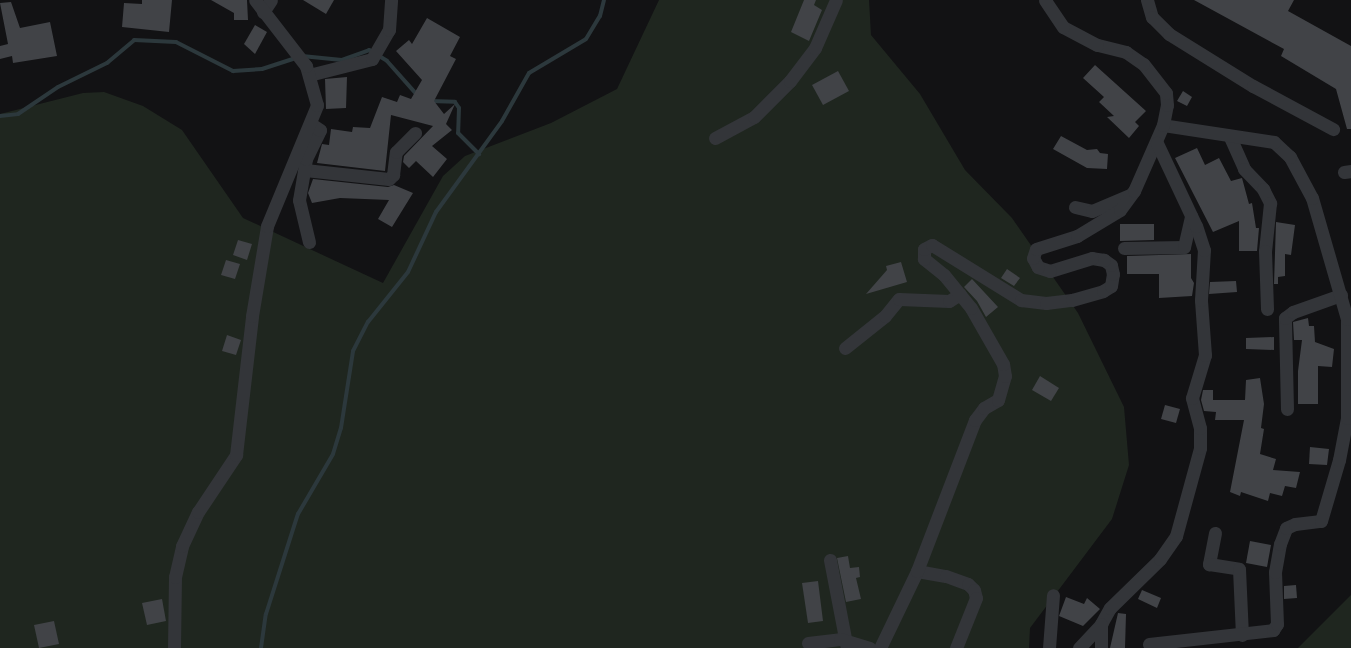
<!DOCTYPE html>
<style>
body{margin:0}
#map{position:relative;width:1351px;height:648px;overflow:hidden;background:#121214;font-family:"PT Sans",sans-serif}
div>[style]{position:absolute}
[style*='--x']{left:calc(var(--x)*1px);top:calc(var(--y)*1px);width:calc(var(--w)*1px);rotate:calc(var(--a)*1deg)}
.green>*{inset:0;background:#1f261f}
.stream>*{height:4px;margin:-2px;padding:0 2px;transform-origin:2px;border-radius:2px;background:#2c383c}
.building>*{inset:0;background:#414347}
.street>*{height:13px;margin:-6.5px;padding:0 6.5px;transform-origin:6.5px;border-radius:6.5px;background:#333539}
span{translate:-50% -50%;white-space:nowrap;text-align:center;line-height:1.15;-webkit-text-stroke:3px #0d0d0f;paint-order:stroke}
</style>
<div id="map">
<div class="green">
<div style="clip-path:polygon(659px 0,869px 0,871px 35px,920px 94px,965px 170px,1012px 218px,1078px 313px,1124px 407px,1129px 465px,1112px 519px,1030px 628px,1029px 648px,0 648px,0 114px,83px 93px,104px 92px,143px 106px,182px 130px,243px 218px,383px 283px,443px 176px,465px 156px,551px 123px,617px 89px)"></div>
<div style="clip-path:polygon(1351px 595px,1351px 648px,1298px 648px)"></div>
</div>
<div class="stream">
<div style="--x:430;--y:101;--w:25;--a:2"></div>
<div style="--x:455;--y:102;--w:7;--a:56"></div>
<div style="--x:459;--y:108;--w:25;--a:92"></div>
<div style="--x:458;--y:133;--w:30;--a:45"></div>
<div style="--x:0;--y:116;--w:18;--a:-6"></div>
<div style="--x:18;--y:114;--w:48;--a:-34"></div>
<div style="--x:58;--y:87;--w:55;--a:-26.1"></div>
<div style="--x:107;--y:63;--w:35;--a:-40"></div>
<div style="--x:134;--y:40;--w:42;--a:2.7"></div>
<div style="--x:176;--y:42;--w:64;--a:27"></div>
<div style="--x:233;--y:71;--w:29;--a:-4"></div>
<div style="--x:262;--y:69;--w:42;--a:-18"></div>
<div style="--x:302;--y:56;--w:40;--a:5.7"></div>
<div style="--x:342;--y:60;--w:29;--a:-20"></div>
<div style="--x:369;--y:50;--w:21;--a:31"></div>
<div style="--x:387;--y:61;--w:48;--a:48.4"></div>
<div style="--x:261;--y:648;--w:34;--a:-82"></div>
<div style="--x:266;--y:614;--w:105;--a:-72.3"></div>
<div style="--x:298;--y:514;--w:69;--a:-59.7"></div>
<div style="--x:333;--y:454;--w:27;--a:-73"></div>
<div style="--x:341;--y:428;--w:78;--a:-81.1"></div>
<div style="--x:353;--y:351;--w:33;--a:-63"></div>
<div style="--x:368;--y:322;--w:64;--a:-51.3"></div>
<div style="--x:408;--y:272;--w:66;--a:-65"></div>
<div style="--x:436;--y:212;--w:112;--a:-54"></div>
<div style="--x:502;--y:121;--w:55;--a:-60.6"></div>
<div style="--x:529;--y:73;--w:66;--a:-30.8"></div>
<div style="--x:586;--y:39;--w:27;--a:-59"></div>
<div style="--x:600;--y:16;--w:16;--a:-76"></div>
</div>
<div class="building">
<div style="clip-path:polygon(142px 0,172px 0,169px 32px,122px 27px,124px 3px,142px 4px)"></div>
<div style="clip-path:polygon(211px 0,247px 0,248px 20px,234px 20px,234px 13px)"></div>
<div style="clip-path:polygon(303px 0,334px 0,326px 14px)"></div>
<div style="clip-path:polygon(804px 0,816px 0,814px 5px,822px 10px,809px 41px,791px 32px)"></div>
<div style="clip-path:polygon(1194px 0,1294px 0,1288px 11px,1351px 46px,1351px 129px,1347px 129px,1336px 89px,1281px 56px,1284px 49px)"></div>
<div style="clip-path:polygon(11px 2px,20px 28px,50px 22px,57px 56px,13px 63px,12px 56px,0 59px,0 46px,8px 44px,0 3px)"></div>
<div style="clip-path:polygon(427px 18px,460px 37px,450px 56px,456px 59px,434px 101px,444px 114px,455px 104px,446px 124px,452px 130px,432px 146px,447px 159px,433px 177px,416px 161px,409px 168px,403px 162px,404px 156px,433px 126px,391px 115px,385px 171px,317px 163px,322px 144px,329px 145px,331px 129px,352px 132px,353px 127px,370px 128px,382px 97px,397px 102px,400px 95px,411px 99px,422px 80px,396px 51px,409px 40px,412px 44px)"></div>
<div style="clip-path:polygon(255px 25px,267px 32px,255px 54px,244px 44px)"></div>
<div style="clip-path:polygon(1095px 65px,1146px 111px,1135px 122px,1139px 126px,1129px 138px,1107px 117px,1114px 116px,1099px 102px,1104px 97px,1083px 78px)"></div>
<div style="clip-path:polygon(838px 71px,849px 91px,823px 105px,812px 85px)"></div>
<div style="clip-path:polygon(347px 77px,346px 108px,326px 109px,325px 79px)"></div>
<div style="clip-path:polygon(1183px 91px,1192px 97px,1187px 106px,1177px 101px)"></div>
<div style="clip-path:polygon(1061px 136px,1087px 150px,1097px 149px,1100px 153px,1108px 154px,1107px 169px,1087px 168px,1053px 149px)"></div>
<div style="clip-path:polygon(1197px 148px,1205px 165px,1219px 158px,1231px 181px,1242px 178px,1249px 204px,1252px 203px,1256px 228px,1259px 228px,1257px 251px,1239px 251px,1239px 221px,1213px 232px,1175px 158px)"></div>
<div style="clip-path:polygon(313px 179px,388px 187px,394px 185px,413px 193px,392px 227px,378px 219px,389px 200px,340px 198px,312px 203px,308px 193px)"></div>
<div style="clip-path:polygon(1276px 222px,1295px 225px,1291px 255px,1285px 254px,1285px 276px,1278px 277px,1278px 284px,1274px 284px)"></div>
<div style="clip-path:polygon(1120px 224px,1154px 224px,1154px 240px,1120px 241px)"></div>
<div style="clip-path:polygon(238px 240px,252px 244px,247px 260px,233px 255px)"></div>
<div style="clip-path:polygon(1191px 254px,1191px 278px,1194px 283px,1192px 296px,1159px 298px,1159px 274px,1127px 274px,1127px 256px)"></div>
<div style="clip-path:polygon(226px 260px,240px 264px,235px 279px,221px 275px)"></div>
<div style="clip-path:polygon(901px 262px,907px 282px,866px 294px,887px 270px,886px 266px)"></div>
<div style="clip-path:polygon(1007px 269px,1020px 278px,1014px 286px,1001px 278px)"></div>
<div style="clip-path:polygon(972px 279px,998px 307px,986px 317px,977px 301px,964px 287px)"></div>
<div style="clip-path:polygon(1236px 281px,1237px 292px,1209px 294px,1210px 282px)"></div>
<div style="clip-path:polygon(1308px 318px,1309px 326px,1314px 326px,1315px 342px,1334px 349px,1332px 367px,1318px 366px,1318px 404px,1298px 404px,1298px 371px,1302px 340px,1294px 340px,1293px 322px)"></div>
<div style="clip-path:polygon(227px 335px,241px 340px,236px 355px,222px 351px)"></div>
<div style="clip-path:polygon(1274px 337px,1274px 350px,1246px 349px,1246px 338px)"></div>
<div style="clip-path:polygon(1040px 376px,1059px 388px,1051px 401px,1032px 390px)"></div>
<div style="clip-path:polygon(1260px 378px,1264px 404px,1261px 428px,1264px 429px,1260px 454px,1276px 459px,1273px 470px,1300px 472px,1296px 488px,1285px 486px,1282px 496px,1270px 493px,1268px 501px,1241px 492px,1240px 496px,1230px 492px,1244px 420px,1215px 420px,1216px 412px,1204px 411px,1201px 400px,1203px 390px,1213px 390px,1213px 400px,1245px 400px,1246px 380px)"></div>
<div style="clip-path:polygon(1165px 405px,1180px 409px,1176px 423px,1161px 419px)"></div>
<div style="clip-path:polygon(1310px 447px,1329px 449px,1327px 465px,1309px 464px)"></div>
<div style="clip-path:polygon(1250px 541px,1271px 545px,1267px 567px,1246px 563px)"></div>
<div style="clip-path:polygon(848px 556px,850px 568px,859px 567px,860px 577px,856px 578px,861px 599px,846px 602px,837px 558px)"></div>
<div style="clip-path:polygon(818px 581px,823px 621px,808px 623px,802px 583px)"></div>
<div style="clip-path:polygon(1296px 585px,1297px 598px,1284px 599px,1284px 586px)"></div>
<div style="clip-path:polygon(1142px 590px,1161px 598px,1157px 608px,1138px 599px)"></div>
<div style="clip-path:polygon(1066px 597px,1084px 604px,1087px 598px,1100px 609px,1083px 626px,1059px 616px)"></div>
<div style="clip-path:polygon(162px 599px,166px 621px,147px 625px,142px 603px)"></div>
<div style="clip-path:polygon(1118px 613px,1126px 614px,1125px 648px,1110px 648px)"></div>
<div style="clip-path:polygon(54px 621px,59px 644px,39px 648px,34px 625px)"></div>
</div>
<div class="street">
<div style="--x:1147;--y:0;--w:18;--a:74"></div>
<div style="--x:1152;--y:17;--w:24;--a:45"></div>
<div style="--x:1169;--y:34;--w:99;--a:31.8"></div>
<div style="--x:1253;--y:86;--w:91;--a:28.3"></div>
<div style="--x:263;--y:12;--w:14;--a:-56"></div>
<div style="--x:309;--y:75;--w:65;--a:-14.3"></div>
<div style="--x:372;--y:59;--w:34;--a:-60"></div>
<div style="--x:389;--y:30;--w:30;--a:-86"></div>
<div style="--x:1230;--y:137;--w:35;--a:66"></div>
<div style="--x:1244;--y:169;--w:28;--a:46"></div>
<div style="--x:1263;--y:189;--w:16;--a:63"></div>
<div style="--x:1270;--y:203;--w:48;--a:95.9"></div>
<div style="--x:1265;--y:251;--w:58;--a:88"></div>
<div style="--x:715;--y:138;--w:44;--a:-28.3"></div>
<div style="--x:754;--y:117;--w:51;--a:-45"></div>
<div style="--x:790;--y:81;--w:41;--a:-52.9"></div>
<div style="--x:815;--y:48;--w:52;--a:-66.4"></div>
<div style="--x:305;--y:170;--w:84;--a:6.1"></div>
<div style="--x:389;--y:179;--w:6;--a:-45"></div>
<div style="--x:393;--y:175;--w:23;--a:-83"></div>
<div style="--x:396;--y:152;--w:27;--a:-45"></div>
<div style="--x:1344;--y:172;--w:7;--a:-8"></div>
<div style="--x:1075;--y:207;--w:17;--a:13"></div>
<div style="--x:1092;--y:211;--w:41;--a:-22.8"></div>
<div style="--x:309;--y:242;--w:43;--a:-103.4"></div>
<div style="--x:299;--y:200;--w:42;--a:-80.3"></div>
<div style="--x:306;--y:159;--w:32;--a:-64"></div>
<div style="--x:320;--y:130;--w:11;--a:-146"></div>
<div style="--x:1124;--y:248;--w:60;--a:-1"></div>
<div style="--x:1184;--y:247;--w:32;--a:-77"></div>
<div style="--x:845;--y:348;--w:51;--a:-38.7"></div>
<div style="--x:885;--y:316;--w:22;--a:-51"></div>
<div style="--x:899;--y:299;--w:50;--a:2.3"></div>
<div style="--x:949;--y:301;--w:13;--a:-32"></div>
<div style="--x:1287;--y:409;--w:91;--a:-91.3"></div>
<div style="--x:1285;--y:318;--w:10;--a:-37"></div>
<div style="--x:1293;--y:312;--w:51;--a:-19.5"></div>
<div style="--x:1215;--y:533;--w:32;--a:101"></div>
<div style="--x:1209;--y:564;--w:30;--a:9"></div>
<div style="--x:1239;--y:569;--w:66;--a:87.4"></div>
<div style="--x:830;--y:560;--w:90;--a:79.1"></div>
<div style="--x:917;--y:571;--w:29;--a:10"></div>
<div style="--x:946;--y:576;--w:23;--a:20"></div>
<div style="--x:968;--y:584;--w:8;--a:45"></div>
<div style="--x:974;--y:590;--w:8;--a:76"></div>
<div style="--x:976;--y:598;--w:54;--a:111.8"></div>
<div style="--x:808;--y:643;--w:32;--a:-7"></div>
<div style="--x:840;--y:639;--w:31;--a:17"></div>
<div style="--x:1149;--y:644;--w:125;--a:-6.4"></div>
<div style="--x:1273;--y:630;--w:7;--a:-56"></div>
<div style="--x:1277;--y:624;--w:52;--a:-92.2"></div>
<div style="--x:1275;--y:572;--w:28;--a:-80"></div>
<div style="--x:1280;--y:544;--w:17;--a:-69"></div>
<div style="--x:1286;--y:528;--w:10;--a:-24"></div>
<div style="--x:1295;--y:524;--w:26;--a:-7"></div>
<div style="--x:1321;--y:521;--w:64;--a:-73.6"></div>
<div style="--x:1339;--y:460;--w:43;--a:-79.2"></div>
<div style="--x:1347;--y:418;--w:99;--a:-90"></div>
<div style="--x:1347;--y:319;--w:126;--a:-106.1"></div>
<div style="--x:1312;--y:198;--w:47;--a:-118.2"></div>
<div style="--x:1290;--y:157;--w:22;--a:-137"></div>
<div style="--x:1274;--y:142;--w:112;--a:-171.3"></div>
<div style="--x:174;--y:648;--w:71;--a:-89.2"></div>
<div style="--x:175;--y:577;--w:32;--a:-77"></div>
<div style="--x:182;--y:546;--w:38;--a:-65"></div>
<div style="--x:198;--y:512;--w:69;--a:-56.3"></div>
<div style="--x:236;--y:455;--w:140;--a:-83.4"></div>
<div style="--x:252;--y:316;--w:91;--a:-80.5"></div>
<div style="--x:267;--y:226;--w:131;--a:-67.5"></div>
<div style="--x:317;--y:105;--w:41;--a:-105.8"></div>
<div style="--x:306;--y:66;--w:83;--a:-127.7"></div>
<div style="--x:880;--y:648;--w:85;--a:-64.3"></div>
<div style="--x:917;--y:571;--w:162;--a:-69"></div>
<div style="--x:975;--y:420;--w:15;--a:-53"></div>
<div style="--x:984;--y:408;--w:16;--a:-30"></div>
<div style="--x:998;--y:400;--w:25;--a:-74"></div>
<div style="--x:1005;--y:376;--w:12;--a:-99"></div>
<div style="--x:1003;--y:364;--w:64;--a:-119.7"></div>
<div style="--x:971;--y:308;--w:43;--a:-129.3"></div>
<div style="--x:944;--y:275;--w:26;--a:-141"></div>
<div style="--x:924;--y:259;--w:10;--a:-90"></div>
<div style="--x:924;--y:249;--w:9;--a:-27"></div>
<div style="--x:932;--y:245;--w:105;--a:31.7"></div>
<div style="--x:1021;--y:300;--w:25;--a:7"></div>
<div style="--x:1046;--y:303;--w:26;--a:-7"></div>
<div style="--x:1072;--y:300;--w:32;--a:-16"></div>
<div style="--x:1103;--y:291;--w:9;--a:-32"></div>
<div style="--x:1111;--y:286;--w:12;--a:-81"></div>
<div style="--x:1113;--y:274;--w:9;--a:-103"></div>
<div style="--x:1111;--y:265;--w:9;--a:-144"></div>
<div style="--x:1104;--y:260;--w:12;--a:-171"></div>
<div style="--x:1092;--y:258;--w:44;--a:162.8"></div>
<div style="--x:1050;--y:271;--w:13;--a:-162"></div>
<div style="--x:1038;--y:267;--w:10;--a:-119"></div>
<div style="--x:1033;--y:258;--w:9;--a:-72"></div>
<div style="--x:1036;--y:249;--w:43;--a:-17.6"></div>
<div style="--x:1077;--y:236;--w:50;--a:-31.2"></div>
<div style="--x:1120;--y:210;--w:24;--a:-54"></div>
<div style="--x:1134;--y:191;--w:72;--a:-66.3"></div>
<div style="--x:1163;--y:125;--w:20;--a:-79"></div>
<div style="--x:1167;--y:105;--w:12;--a:-95"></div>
<div style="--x:1166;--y:93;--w:37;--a:-128"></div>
<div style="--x:1143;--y:64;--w:21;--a:-145"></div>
<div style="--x:1126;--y:52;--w:30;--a:-166"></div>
<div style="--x:1097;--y:45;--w:38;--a:-152"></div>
<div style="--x:1063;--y:27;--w:32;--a:-124"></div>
<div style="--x:1049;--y:648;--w:53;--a:-85.7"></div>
<div style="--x:1079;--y:648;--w:33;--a:-47"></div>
<div style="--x:1101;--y:624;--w:18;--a:-61"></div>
<div style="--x:1110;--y:608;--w:70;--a:-44.4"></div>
<div style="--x:1160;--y:559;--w:28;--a:-55"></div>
<div style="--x:1176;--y:536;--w:91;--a:-74.7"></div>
<div style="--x:1200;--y:448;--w:20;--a:-90"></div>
<div style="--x:1200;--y:428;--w:31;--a:-105"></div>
<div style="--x:1192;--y:398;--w:45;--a:-73.2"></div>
<div style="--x:1205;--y:355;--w:55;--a:-94.2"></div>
<div style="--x:1201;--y:300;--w:50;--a:-86.6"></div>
<div style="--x:1204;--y:250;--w:25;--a:-108"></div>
<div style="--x:1196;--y:226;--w:92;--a:-115.2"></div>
<div style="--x:1101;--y:648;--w:24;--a:-90"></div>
</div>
</div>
